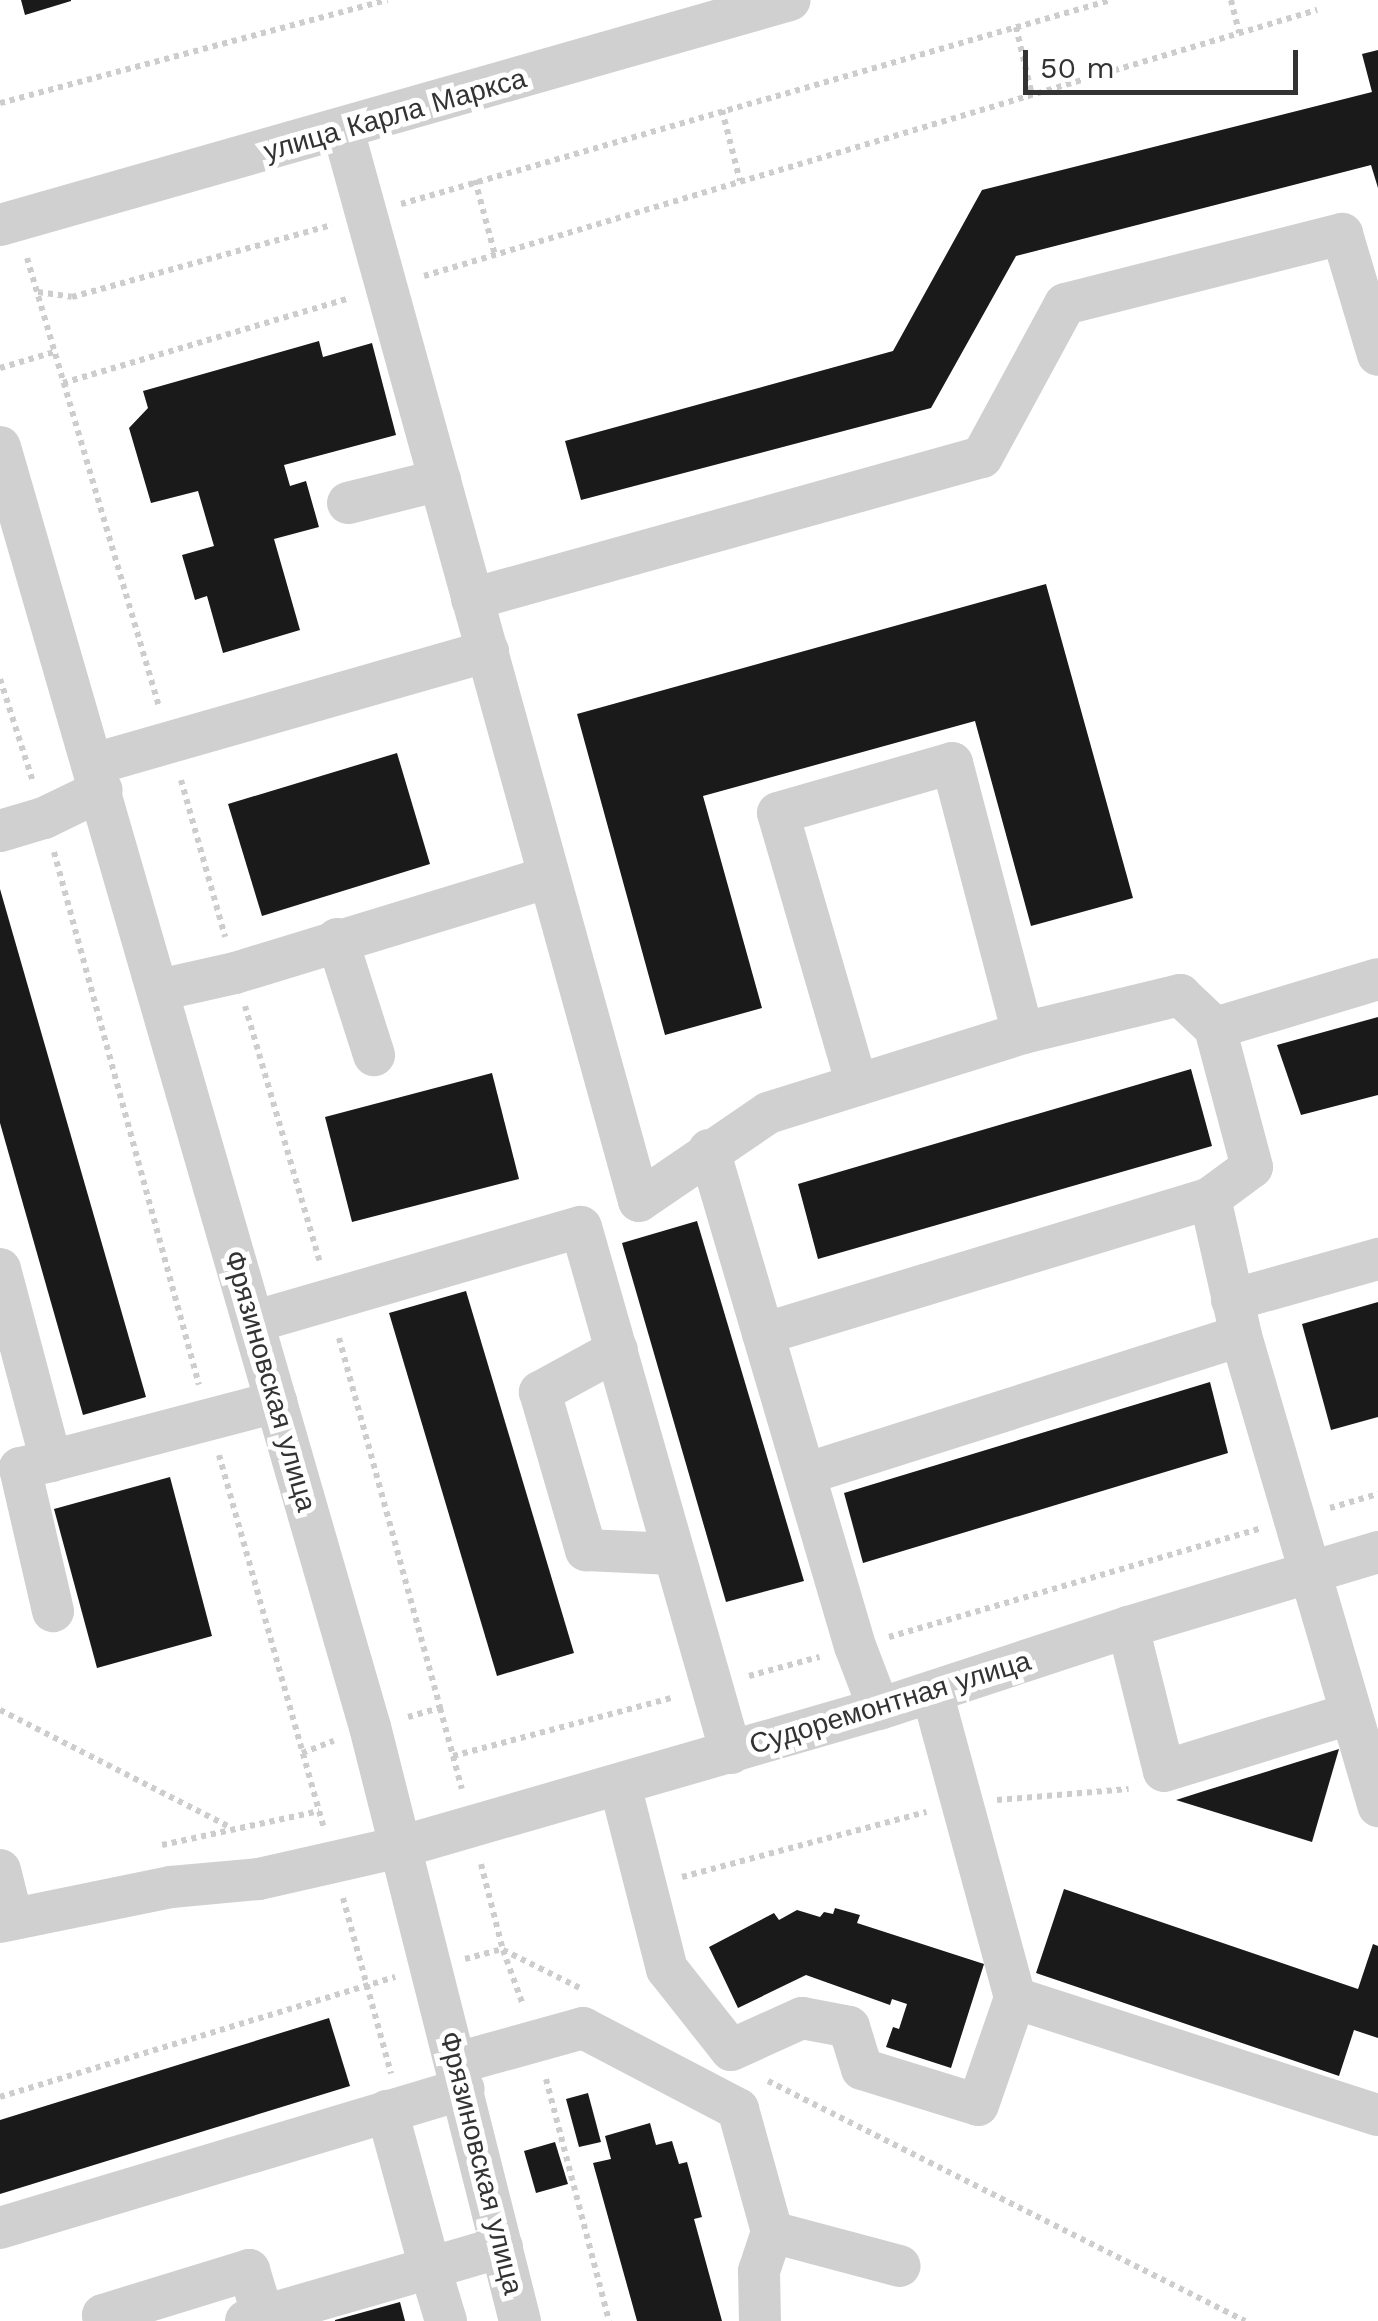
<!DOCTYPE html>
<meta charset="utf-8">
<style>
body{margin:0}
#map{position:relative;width:1378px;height:2321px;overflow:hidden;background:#fff;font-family:"Work Sans",sans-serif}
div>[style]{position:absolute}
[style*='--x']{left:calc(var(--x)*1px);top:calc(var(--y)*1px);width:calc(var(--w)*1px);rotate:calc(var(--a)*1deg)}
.building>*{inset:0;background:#1a1a1a}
.path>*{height:6px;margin-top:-3px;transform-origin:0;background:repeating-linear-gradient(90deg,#cdcdcd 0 5px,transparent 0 10px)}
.minor>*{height:42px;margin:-21px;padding:0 21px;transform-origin:21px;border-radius:21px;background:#d0d0d0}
span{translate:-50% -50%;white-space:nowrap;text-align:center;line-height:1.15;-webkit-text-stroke:10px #fff;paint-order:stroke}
.street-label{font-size:28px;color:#333}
.scale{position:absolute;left:1023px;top:50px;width:275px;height:45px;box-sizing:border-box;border:5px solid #333;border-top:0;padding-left:12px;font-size:30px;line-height:35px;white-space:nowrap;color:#333;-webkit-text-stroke:8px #fff;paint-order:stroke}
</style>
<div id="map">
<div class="building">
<div style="clip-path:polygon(21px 0,71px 0,71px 1px,25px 15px)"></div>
<div style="clip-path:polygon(1378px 50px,1378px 188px,1371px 165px,1016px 256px,931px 408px,581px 500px,565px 441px,893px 351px,982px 190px,1372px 92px,1362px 54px)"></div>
<div style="clip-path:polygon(319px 341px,323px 357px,372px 343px,396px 435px,284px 465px,290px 486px,306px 481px,319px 527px,274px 539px,300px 630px,223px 653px,207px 596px,195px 600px,182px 555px,214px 546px,198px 491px,151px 503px,129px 428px,148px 408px,143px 391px)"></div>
<div style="clip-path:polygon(1046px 584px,1133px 898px,1031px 926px,975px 721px,703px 796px,762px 1008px,665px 1035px,577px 714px)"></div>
<div style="clip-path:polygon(397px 753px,430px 864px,262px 916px,228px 804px)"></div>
<div style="clip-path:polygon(0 889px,146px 1397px,83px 1415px,0 1123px)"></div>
<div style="clip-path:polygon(1378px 1017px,1378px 1095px,1301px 1115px,1277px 1045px)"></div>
<div style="clip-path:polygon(1191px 1069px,1212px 1146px,818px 1259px,798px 1184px)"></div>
<div style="clip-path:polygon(492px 1073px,519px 1179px,352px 1222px,325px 1117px)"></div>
<div style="clip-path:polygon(697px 1221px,804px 1581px,726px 1602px,622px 1243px)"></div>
<div style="clip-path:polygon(466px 1291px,574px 1653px,497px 1676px,389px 1313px)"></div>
<div style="clip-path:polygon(1378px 1302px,1378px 1417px,1331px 1430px,1302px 1324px)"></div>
<div style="clip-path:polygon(1210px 1382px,1228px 1453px,863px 1563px,844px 1493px)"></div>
<div style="clip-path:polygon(170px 1477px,212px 1636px,97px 1668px,54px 1509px)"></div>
<div style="clip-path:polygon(1339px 1749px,1312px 1842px,1176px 1800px,1201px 1792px)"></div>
<div style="clip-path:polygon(1064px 1889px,1358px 1989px,1373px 1944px,1378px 1946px,1378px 2038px,1354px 2030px,1339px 2076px,1036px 1973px)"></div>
<div style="clip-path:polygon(835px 1908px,860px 1915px,857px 1923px,984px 1964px,951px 2068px,886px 2047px,893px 2027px,899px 2029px,907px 2004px,892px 1999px,890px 2005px,806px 1975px,738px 2008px,709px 1947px,774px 1913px,779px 1920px,797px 1910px,820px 1917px,824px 1912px,833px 1914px)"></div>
<div style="clip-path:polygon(329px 2018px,350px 2086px,0 2194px,0 2120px)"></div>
<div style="clip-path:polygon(588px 2093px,601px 2142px,579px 2147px,566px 2099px)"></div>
<div style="clip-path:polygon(650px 2123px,656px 2145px,672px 2141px,679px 2164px,687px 2162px,702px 2217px,694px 2219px,722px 2321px,637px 2321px,593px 2163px,611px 2159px,605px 2136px)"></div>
<div style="clip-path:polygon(555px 2142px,568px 2184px,536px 2193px,524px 2151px)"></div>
<div style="clip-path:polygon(400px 2302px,405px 2321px,335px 2321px,335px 2320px)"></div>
</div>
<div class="path">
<div style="--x:1231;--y:0;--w:34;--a:76"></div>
<div style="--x:1016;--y:27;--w:70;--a:76.8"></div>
<div style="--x:0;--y:103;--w:401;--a:-14.9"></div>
<div style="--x:722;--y:110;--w:73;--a:75.8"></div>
<div style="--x:475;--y:180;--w:78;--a:75.1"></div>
<div style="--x:401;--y:204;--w:739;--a:-16.03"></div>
<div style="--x:27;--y:258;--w:467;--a:73.6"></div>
<div style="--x:424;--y:276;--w:932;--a:-16.59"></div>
<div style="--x:38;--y:292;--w:34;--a:8"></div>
<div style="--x:72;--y:297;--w:270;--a:-15.5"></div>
<div style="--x:0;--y:368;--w:56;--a:-16.5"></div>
<div style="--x:63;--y:383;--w:299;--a:-16.5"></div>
<div style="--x:0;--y:679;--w:108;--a:72.2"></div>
<div style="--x:181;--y:780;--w:163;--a:74.3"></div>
<div style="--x:54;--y:852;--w:552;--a:74.78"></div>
<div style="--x:245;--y:1006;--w:268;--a:73.7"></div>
<div style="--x:339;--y:1338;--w:384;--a:74.7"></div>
<div style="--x:219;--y:1455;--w:387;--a:74.3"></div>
<div style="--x:1330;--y:1508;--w:50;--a:-16.3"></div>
<div style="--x:889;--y:1637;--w:388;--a:-16.3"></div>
<div style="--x:749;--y:1676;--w:73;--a:-15.2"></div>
<div style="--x:0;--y:1710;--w:260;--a:27"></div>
<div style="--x:408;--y:1717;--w:33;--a:-16"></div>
<div style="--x:440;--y:1708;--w:50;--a:74.8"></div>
<div style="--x:453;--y:1756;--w:229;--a:-14.9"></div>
<div style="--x:302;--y:1753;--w:34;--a:-21"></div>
<div style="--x:453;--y:1756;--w:34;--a:75"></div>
<div style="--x:997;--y:1800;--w:132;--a:-4.8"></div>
<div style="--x:162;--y:1845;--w:161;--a:-12.2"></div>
<div style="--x:481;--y:1864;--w:89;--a:75.7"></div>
<div style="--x:503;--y:1950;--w:59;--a:70"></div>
<div style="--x:682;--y:1877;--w:253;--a:-14.9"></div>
<div style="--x:343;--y:1898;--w:182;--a:74.7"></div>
<div style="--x:503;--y:1950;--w:88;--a:26.3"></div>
<div style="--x:465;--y:1959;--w:38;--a:-15"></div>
<div style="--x:546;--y:2079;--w:250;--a:75.4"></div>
<div style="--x:768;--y:2081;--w:534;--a:26.71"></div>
<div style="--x:0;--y:2097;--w:413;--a:-16.9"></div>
</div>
<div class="minor">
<div style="--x:343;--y:130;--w:1111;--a:74.55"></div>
<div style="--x:639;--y:1201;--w:156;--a:-34.3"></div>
<div style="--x:768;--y:1113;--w:267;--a:-17.4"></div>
<div style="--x:1023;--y:1033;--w:162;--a:-13.6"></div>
<div style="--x:1180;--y:995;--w:48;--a:43.3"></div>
<div style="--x:1215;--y:1028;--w:170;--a:-16.7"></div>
<div style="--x:0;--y:225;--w:821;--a:-15.9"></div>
<div style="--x:0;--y:447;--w:1332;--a:73.88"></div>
<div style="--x:370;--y:1727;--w:613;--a:75.83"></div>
<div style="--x:348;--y:503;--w:95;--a:-14"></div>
<div style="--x:472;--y:599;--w:529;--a:-15.56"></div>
<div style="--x:982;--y:457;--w:174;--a:-61.5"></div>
<div style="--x:1065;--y:304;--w:286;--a:-14.2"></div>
<div style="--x:1342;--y:234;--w:126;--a:73.4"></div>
<div style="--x:94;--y:764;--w:410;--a:-16"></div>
<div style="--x:0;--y:831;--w:46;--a:-16.5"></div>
<div style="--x:44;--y:818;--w:64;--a:-25.8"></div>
<div style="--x:337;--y:939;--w:122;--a:72.3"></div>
<div style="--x:159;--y:990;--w:78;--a:-12.6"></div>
<div style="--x:235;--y:973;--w:328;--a:-17"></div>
<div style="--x:857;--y:1085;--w:283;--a:-106.2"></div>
<div style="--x:778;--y:813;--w:181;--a:-16"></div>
<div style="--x:952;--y:763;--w:279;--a:75.3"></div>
<div style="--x:709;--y:1150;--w:517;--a:73.6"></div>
<div style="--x:855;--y:1646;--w:67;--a:69.1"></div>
<div style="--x:1210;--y:1198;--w:52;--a:-36.4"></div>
<div style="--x:1252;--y:1167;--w:144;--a:-104.9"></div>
<div style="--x:0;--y:1269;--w:199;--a:75.1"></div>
<div style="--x:51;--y:1461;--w:233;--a:-14.7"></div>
<div style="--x:1232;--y:1300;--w:152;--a:-15.7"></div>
<div style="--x:253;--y:1322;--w:341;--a:-16.2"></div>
<div style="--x:581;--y:1227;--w:547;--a:74.08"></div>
<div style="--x:763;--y:1334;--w:467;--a:-16.9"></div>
<div style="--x:1210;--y:1198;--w:141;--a:77.3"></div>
<div style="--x:1241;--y:1336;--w:490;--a:73.7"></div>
<div style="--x:617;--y:1350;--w:88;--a:151.4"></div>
<div style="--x:540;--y:1392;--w:165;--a:73.8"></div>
<div style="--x:586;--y:1550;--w:87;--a:2.6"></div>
<div style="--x:51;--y:1461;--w:32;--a:167"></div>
<div style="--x:20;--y:1468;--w:147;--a:77"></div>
<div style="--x:805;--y:1474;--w:457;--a:-17.6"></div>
<div style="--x:1128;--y:1627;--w:148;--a:76"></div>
<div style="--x:1164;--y:1771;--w:194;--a:-17.1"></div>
<div style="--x:932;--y:1692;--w:317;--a:74.8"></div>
<div style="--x:1015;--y:1998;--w:381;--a:17.9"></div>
<div style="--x:620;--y:1785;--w:190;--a:75.7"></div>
<div style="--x:667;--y:1969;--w:103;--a:51.7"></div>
<div style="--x:731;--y:2050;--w:78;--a:-24.3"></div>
<div style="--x:802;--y:2018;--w:48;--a:10.8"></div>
<div style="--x:849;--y:2027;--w:44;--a:72.8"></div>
<div style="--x:862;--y:2069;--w:121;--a:17.2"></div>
<div style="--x:978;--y:2105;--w:113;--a:-70.9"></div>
<div style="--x:0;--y:1870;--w:49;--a:76"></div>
<div style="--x:0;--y:1922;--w:175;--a:-11.6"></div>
<div style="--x:171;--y:1887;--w:88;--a:-5.2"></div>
<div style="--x:259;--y:1879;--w:145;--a:-12.8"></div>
<div style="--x:400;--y:1847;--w:498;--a:-16.1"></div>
<div style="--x:879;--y:1709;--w:262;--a:-18.2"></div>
<div style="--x:1128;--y:1627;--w:261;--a:-16.7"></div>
<div style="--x:457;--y:2063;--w:131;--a:-15.5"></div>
<div style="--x:583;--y:2028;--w:175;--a:27.6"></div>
<div style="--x:738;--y:2109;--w:128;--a:74.5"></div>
<div style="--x:772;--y:2232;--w:41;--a:108.4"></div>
<div style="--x:759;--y:2271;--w:50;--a:88.9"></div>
<div style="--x:0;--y:2228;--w:484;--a:-16.7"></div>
<div style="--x:772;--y:2232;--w:132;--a:14.9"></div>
<div style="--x:104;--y:2321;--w:6;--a:-99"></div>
<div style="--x:103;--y:2315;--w:153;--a:-17.1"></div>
<div style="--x:249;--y:2270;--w:48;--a:73.1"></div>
<div style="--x:246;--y:2321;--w:191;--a:-16.1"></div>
<div style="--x:430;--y:2268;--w:163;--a:-105.3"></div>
<div style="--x:446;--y:2321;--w:55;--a:-106.8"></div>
<div style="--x:430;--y:2268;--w:75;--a:-16.3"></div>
</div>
<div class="street-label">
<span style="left:395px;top:115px;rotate:-16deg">улица Карла Маркса</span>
<span style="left:270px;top:1381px;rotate:74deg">Фрязиновская улица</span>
<span style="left:890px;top:1703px;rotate:-17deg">Судоремонтная улица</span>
<span style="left:481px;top:2163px;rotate:76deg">Фрязиновская улица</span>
</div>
<div class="scale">50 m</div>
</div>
